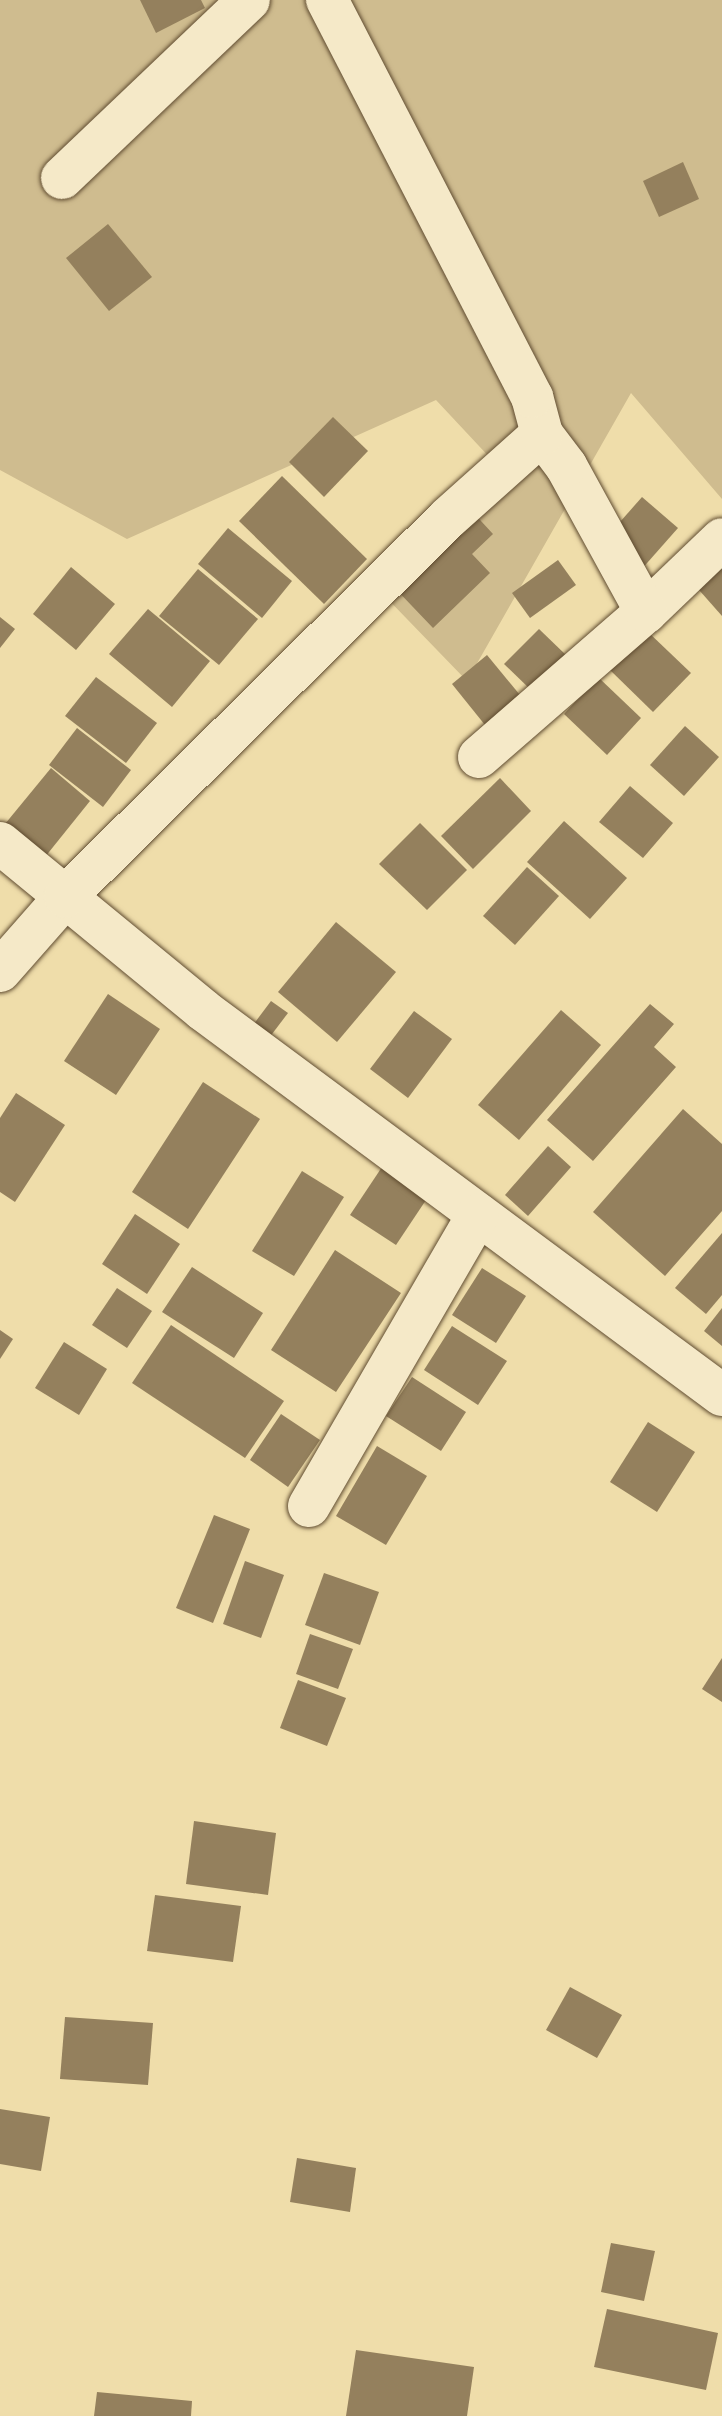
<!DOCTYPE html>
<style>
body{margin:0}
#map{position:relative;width:722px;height:2416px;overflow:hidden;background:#efddaa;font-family:"Libre Caslon Text",serif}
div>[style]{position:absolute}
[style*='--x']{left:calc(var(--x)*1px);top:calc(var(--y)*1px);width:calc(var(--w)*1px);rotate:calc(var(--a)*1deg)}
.green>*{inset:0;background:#cfbc8f}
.building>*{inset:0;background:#94805d}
.roads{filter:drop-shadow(0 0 2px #604c31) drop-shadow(0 0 2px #604c31)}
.minor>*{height:42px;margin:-21px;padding:0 21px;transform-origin:21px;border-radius:21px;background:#f5e9c8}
span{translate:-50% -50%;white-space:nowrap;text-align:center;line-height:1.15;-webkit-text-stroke:6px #f5e9c8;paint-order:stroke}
</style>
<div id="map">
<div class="green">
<div style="clip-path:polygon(0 0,722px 0,722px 499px,631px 393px,467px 681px,377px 588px,493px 461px,436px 400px,127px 539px,0 470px)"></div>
</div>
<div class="building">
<div style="clip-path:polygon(140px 0,201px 0,205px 8px,156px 33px)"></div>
<div style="clip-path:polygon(683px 162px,699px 199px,659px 217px,643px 181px)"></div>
<div style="clip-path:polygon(108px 224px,152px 277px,109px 311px,66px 258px)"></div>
<div style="clip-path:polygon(333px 417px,368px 451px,324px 497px,289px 462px)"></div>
<div style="clip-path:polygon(282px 476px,367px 559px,324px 604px,239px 521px)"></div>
<div style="clip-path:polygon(642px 497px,678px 528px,640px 571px,605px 539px)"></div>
<div style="clip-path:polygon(469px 508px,493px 534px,472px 554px,490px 573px,433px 628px,391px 584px)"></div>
<div style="clip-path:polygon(228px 528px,292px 581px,262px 618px,198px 564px)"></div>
<div style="clip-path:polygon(722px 555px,722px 616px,692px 582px)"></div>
<div style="clip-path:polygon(558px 560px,576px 585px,530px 618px,512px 593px)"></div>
<div style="clip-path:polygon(71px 567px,115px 604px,76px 650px,33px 614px)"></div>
<div style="clip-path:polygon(198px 569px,258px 619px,219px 665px,159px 616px)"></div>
<div style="clip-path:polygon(148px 609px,210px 661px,172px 707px,109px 654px)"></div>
<div style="clip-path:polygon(0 617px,15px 629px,0 648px)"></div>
<div style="clip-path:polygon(539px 629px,567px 656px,532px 691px,504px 664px)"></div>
<div style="clip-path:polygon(647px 631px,691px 673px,653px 712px,610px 670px)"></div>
<div style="clip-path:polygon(487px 655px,520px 695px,485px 725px,452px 684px)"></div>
<div style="clip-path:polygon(96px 677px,157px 723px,126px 763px,65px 716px)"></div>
<div style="clip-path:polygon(598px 677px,641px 718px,607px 755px,564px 714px)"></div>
<div style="clip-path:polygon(685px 726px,719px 757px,684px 796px,650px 765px)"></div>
<div style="clip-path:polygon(77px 728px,131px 770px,103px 807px,49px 765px)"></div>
<div style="clip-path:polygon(51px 768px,90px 801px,45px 857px,5px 824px)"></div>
<div style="clip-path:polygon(500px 778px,531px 811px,473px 869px,441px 836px)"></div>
<div style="clip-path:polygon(630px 786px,673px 823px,643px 858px,599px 822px)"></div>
<div style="clip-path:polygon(564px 821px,627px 878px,590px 919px,527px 862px)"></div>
<div style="clip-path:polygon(420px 823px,467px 870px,427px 910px,379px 864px)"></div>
<div style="clip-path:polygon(527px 867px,559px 896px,515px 945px,483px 916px)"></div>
<div style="clip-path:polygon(336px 922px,396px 972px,337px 1042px,278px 992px)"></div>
<div style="clip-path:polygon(108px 994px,160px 1029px,116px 1095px,64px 1061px)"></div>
<div style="clip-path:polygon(271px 1001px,288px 1013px,269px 1038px,253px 1025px)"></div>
<div style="clip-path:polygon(650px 1004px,674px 1024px,654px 1047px,676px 1067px,593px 1161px,547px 1120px)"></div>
<div style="clip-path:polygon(561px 1010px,601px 1045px,519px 1140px,478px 1105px)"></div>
<div style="clip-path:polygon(414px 1011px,452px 1039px,408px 1098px,370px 1069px)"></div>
<div style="clip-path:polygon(203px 1082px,260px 1119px,188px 1229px,132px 1192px)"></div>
<div style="clip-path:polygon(16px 1093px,65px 1125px,15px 1202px,0 1192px,0 1118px)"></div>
<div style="clip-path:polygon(683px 1109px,722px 1144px,722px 1211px,665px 1276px,593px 1212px)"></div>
<div style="clip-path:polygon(548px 1146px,571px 1167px,528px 1216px,505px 1195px)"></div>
<div style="clip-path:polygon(382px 1167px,428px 1197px,396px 1245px,350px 1215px)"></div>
<div style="clip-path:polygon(302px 1171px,344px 1197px,294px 1276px,252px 1251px)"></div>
<div style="clip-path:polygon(135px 1214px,180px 1244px,147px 1294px,102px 1264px)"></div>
<div style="clip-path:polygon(722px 1233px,722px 1295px,706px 1314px,675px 1288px)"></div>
<div style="clip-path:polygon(335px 1250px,401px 1293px,336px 1392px,271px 1350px)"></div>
<div style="clip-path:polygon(192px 1267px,263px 1313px,234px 1358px,162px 1312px)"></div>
<div style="clip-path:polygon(482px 1268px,526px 1296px,496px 1343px,452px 1315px)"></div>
<div style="clip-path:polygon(117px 1288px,152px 1311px,127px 1348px,92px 1325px)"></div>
<div style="clip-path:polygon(722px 1308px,722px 1346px,704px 1331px)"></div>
<div style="clip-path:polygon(171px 1325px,284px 1401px,245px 1458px,132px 1383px)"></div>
<div style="clip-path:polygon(452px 1326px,507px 1361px,478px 1405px,424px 1370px)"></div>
<div style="clip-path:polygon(0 1330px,13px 1339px,0 1359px)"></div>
<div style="clip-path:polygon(64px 1342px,107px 1369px,79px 1415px,35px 1388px)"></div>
<div style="clip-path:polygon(412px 1377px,466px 1412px,441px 1451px,386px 1416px)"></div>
<div style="clip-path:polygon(281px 1414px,320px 1440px,288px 1487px,250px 1460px)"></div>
<div style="clip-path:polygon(648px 1422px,695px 1452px,657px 1512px,610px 1482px)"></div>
<div style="clip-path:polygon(377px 1446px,427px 1476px,386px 1545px,336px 1516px)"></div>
<div style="clip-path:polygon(214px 1515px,250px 1529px,213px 1623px,176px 1608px)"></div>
<div style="clip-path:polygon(245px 1561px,284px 1575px,261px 1638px,223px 1624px)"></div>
<div style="clip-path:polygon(324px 1573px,379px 1592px,360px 1645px,305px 1625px)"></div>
<div style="clip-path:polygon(310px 1634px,353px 1649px,338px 1689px,296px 1674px)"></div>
<div style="clip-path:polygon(722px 1658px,722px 1702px,702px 1689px)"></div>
<div style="clip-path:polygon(298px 1680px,346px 1698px,327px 1746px,280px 1728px)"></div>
<div style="clip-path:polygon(194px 1821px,276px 1833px,268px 1895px,186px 1884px)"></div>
<div style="clip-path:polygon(155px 1895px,241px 1906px,233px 1962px,147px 1951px)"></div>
<div style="clip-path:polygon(570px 1987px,622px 2015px,597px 2058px,546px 2030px)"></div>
<div style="clip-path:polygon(65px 2017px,153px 2023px,148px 2085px,60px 2079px)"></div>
<div style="clip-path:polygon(0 2109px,50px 2117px,41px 2171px,0 2164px)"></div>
<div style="clip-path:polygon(297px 2158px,356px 2168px,350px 2212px,290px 2202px)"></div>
<div style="clip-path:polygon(611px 2243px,655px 2251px,644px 2301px,601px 2292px)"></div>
<div style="clip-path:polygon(607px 2309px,718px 2333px,706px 2390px,594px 2367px)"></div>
<div style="clip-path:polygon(356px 2350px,474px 2367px,467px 2416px,346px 2416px)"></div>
<div style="clip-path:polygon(97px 2392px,192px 2401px,191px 2416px,94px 2416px)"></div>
</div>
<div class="roads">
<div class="minor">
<div style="--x:62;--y:178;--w:258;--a:-43.6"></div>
<div style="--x:646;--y:612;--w:105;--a:-43.8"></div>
<div style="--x:479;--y:757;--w:221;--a:-41"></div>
<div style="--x:646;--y:612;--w:166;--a:-118.7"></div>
<div style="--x:566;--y:466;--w:40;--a:-127"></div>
<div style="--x:0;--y:843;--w:263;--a:39.4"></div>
<div style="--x:203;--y:1010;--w:646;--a:36.57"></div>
<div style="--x:0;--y:971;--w:98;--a:-48.7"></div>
<div style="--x:65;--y:897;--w:539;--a:-44.7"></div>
<div style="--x:448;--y:518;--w:126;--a:-41.8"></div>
<div style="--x:542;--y:434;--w:38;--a:-105"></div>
<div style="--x:532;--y:397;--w:447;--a:-117.3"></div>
<div style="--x:309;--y:1506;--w:337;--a:-59.9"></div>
</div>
</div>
</div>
